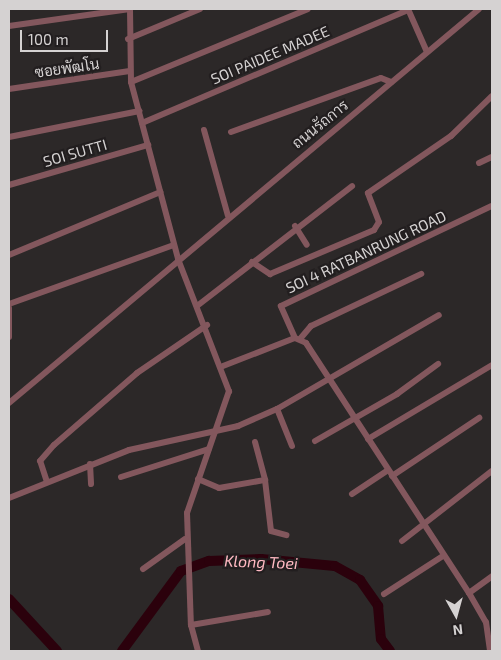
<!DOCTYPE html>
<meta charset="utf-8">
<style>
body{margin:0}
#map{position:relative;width:501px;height:660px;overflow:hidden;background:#2c2828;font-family:"Exo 2",Sarabun,sans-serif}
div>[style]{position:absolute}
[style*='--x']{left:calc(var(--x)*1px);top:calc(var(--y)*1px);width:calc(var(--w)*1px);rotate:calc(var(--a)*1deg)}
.river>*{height:10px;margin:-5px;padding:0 5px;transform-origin:5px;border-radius:5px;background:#2b010c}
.minor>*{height:6px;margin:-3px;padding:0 3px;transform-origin:3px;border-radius:3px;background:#83575d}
span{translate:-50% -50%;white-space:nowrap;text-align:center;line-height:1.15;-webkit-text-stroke:4.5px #221e1f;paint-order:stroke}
.street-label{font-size:15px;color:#d5d2d2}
.water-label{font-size:16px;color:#ffb9c2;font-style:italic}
.frame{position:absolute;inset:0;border:10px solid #d5d2d2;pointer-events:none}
.north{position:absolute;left:431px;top:590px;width:50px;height:50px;-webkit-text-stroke:4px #221e1f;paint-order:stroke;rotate:173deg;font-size:14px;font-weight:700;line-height:20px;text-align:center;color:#d5d2d2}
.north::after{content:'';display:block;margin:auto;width:18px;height:22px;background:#d5d2d2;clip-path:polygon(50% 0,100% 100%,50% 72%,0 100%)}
.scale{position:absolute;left:20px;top:30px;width:88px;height:22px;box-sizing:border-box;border:2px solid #d5d2d2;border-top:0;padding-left:6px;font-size:15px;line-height:18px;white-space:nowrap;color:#d5d2d2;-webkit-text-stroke:4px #221e1f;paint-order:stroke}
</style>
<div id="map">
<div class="river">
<div style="--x:9;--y:599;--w:71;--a:47.3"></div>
<div style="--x:122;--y:651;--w:99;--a:-53.6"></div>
<div style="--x:181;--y:571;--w:30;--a:-20"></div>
<div style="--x:209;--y:561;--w:52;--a:-2.2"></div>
<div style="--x:261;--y:559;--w:74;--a:5.4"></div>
<div style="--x:335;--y:566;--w:29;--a:29"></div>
<div style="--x:360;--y:580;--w:32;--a:55"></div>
<div style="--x:378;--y:606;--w:33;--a:85"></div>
<div style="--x:381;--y:639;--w:15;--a:53"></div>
</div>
<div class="minor">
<div style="--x:130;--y:9;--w:73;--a:89.2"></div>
<div style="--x:131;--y:82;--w:183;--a:75.1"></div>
<div style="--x:178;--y:259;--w:142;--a:68.9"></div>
<div style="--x:229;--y:391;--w:129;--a:109"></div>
<div style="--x:187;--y:513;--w:112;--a:88"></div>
<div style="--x:191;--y:625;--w:27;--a:75"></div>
<div style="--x:408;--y:9;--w:47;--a:66.2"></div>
<div style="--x:9;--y:26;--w:122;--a:-8"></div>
<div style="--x:128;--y:39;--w:78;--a:-22.6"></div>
<div style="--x:131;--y:82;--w:191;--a:-22.4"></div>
<div style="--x:9;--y:89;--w:122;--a:-8.5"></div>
<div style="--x:142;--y:123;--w:289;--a:-23"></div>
<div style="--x:204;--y:130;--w:89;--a:74.4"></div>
<div style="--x:231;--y:132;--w:159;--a:-19.8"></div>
<div style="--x:381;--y:78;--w:11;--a:22"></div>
<div style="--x:9;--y:137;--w:133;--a:-11.3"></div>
<div style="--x:479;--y:163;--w:14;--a:-25"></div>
<div style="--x:9;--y:185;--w:145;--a:-16.1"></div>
<div style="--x:295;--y:226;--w:22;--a:58"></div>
<div style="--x:9;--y:255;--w:164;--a:-22.6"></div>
<div style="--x:252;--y:262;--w:22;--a:34"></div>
<div style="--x:270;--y:274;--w:113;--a:-22.9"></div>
<div style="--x:374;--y:230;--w:9;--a:-58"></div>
<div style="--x:379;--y:222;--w:31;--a:-111"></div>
<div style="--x:368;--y:193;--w:101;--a:-34.5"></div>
<div style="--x:451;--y:136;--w:57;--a:-44.3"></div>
<div style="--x:9;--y:304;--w:175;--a:-19.7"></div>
<div style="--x:197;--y:306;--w:196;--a:-37.7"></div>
<div style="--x:9;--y:308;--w:29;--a:90"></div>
<div style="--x:295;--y:338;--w:35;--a:-114"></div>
<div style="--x:281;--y:306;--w:233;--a:-25.4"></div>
<div style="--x:300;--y:339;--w:17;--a:-50"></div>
<div style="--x:311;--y:326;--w:122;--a:-25.3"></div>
<div style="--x:223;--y:366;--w:77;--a:-21.3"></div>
<div style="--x:295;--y:338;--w:12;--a:24"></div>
<div style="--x:306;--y:343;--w:298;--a:56.9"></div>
<div style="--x:469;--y:593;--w:34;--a:60"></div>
<div style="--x:486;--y:622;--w:29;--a:82"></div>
<div style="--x:9;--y:403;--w:613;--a:-39.97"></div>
<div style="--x:368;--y:439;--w:144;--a:-30.8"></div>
<div style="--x:315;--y:441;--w:95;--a:-29.8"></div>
<div style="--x:397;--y:394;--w:51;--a:-36.2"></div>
<div style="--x:255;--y:442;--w:39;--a:75"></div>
<div style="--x:292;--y:446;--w:40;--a:-112"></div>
<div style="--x:277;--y:409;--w:187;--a:-30.1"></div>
<div style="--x:90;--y:464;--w:20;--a:87"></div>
<div style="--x:392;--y:476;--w:105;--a:-33.7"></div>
<div style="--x:121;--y:477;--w:92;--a:-17.7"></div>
<div style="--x:198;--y:479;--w:23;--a:23"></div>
<div style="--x:219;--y:488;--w:47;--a:-9.9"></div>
<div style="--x:265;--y:480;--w:51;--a:83.3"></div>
<div style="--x:271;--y:531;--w:16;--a:15"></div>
<div style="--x:47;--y:482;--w:22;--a:-108"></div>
<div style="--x:40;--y:461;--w:21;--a:-49"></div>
<div style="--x:54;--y:445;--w:110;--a:-40.9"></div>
<div style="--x:137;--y:373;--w:85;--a:-34.4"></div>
<div style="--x:352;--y:494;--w:43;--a:-33.7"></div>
<div style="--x:9;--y:498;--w:129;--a:-21.8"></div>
<div style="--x:129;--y:450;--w:112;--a:-12.4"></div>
<div style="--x:238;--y:426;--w:43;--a:-23.6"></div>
<div style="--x:402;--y:541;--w:114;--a:-37.9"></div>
<div style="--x:143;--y:569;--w:52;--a:-35.5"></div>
<div style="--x:469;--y:593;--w:29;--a:-36"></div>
<div style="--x:384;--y:594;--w:70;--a:-32.8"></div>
<div style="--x:191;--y:625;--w:78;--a:-9.6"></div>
</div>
<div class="street-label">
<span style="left:270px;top:55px;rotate:-23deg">SOI PAIDEE MADEE</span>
<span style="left:67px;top:68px;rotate:-8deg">ซอยพัฒโน</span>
<span style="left:320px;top:124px;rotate:-39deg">ถนนรัถการ</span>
<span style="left:75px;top:153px;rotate:-16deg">SOI SUTTI</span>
<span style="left:366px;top:252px;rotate:-25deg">SOI 4 RATBANRUNG ROAD</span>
</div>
<div class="water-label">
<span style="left:261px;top:562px;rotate:2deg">Klong Toei</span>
</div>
<div class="frame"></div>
<div class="north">N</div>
<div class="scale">100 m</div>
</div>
